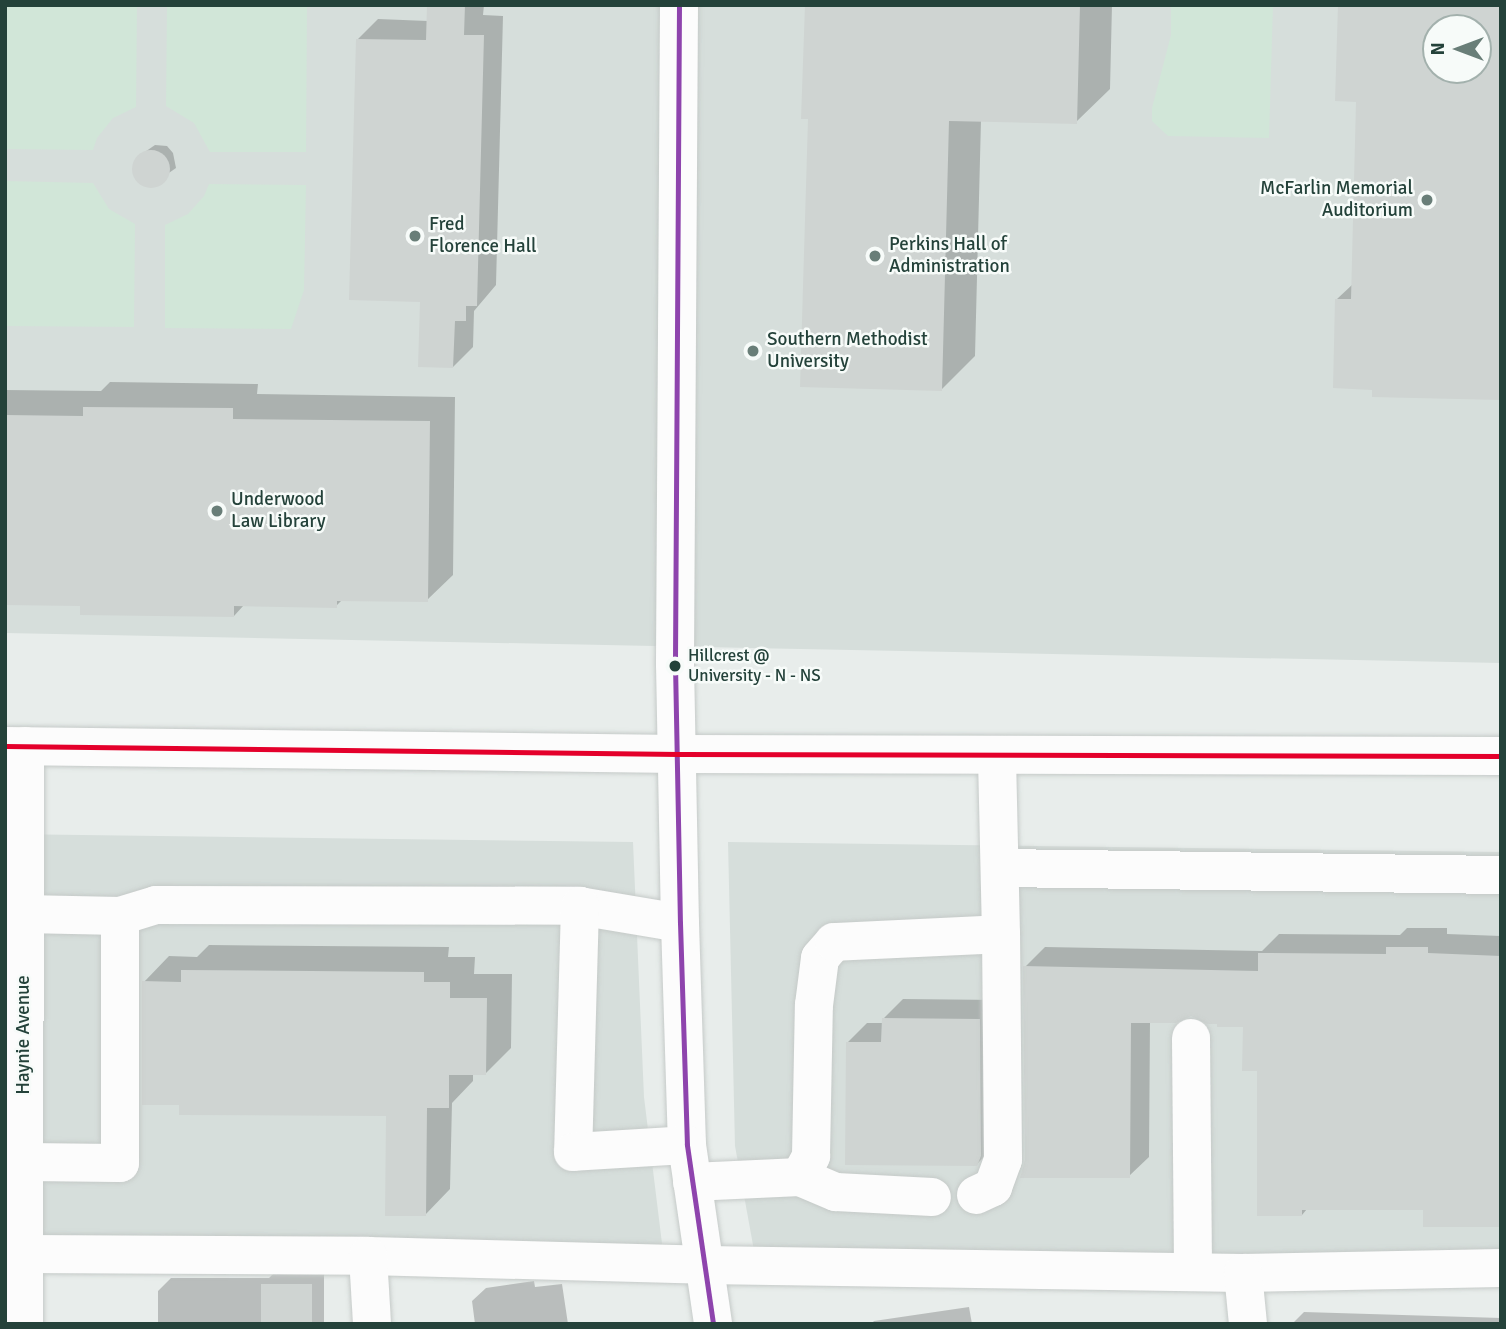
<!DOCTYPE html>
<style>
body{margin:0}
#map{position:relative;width:1506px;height:1329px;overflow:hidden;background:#e8edeb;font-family:Signika,sans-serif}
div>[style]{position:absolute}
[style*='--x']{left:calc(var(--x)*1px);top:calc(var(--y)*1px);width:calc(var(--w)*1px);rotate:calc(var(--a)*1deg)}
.built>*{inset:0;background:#d6dedb}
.green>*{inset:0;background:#d1e6d8}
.shadow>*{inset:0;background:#0003}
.building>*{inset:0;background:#cfd4d2}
.round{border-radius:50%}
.roads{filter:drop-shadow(0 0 2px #c5cac8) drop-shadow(0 0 2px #c5cac8)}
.minor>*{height:38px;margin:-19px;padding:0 19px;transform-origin:19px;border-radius:19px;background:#fcfcfc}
.bus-1>*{height:5px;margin:-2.5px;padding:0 2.5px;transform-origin:2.5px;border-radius:2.5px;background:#8e44ad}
.bus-2>*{height:5px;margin:-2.5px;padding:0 2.5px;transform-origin:2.5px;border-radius:2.5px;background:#e4002b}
.dots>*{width:19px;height:19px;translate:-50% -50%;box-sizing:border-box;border:4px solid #f7fbf9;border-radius:50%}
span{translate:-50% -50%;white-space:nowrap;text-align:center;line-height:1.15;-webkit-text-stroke:5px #f7fbf9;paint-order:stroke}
.bus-label{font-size:17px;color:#24423a}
.left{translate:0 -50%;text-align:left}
.poi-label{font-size:19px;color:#24423a}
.right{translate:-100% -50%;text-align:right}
.street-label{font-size:19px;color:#24423a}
.frame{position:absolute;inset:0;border:7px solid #24423a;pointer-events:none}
.north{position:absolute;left:1422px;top:14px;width:70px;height:70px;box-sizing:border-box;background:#f7fbf9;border:2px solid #a3b1ad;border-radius:50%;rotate:270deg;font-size:19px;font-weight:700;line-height:28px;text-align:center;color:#24423a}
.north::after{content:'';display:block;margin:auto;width:24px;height:32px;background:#697e78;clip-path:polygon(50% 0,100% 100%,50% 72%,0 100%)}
</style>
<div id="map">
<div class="built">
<div style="clip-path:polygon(evenodd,5px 5px,1501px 5px,1501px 663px,5px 633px,5px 5px,1436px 28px,1478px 28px,1478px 70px,1436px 70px,1436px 28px)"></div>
<div style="clip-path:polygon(5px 834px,633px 842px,644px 1097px,666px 1276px,5px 1270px)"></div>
<div style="clip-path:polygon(728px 842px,1501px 852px,1501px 1284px,759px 1278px,735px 1146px)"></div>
</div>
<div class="green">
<div style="clip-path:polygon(5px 5px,137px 5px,136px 107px,113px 118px,97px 138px,93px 150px,5px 149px)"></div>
<div style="clip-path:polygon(167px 5px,307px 5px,306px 152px,210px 152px,194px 123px,166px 106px)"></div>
<div style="clip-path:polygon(1171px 5px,1273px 5px,1269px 138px,1168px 136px,1152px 121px,1152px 108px,1171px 35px)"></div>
<div style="clip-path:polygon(5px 181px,93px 183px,109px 209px,135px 224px,134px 327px,5px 326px)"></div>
<div style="clip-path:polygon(209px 184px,306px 185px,304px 290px,291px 329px,165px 328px,165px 225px,188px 214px,204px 196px)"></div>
</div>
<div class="shadow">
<div style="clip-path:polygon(429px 5px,484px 5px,483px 15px,503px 16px,496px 285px,474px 311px,473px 347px,453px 367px,422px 301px,358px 39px,378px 19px,428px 21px)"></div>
<div style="clip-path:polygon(806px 5px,1112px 5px,1110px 89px,1076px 122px,981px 120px,975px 356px,942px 389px,810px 117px)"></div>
<div style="clip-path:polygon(evenodd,1339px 5px,1501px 5px,1374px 388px,1337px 299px,1353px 284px,1358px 100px,1339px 5px,1436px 28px,1478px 28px,1478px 70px,1436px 70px,1436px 28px)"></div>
<div style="clip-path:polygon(155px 145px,167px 146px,173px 153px,176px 168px,150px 186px,137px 180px,135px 169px,139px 156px)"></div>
<div style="clip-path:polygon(110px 382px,258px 384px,257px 394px,455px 397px,453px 575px,427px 600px,343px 599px,336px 606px,244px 605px,234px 616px,82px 604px,5px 603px,5px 390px,101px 391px)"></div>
<div style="clip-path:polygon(1407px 928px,1447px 928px,1447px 934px,1501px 936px,1501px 1226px,1425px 1209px,1307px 1209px,1302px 1215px,1244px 1026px,1192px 1014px,1150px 1021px,1149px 1157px,1129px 1176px,1027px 1160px,1025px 967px,1045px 947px,1262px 951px,1279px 934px,1400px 935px)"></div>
<div style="clip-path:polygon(209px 945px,449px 947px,448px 957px,475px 957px,474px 974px,512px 974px,511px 1048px,486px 1073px,473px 1073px,473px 1081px,452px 1103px,450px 1189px,425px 1215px,388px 1114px,181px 1103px,144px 982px,169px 956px,197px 957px)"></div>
<div style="clip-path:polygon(903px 999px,999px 1000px,997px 1144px,977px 1164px,847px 1043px,867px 1023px,883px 1023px,883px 1019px)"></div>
<div style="clip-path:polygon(276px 1271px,324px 1271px,324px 1324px,158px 1324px,158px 1291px,171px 1278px,269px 1278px)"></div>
<div style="clip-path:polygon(534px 1281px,535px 1287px,562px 1284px,568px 1324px,475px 1324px,472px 1301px,486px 1288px)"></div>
<div style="clip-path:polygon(969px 1307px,972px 1324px,871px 1324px,874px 1321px)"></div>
<div style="clip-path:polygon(1304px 1312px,1501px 1318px,1501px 1324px,1292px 1324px)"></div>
</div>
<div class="building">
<div style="clip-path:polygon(427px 5px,465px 5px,464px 35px,484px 35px,477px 306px,466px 306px,466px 321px,455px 321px,453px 368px,418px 367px,420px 302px,349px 300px,356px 39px,426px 40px)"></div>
<div style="clip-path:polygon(805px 5px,1080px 5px,1077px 124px,949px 121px,942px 391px,800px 387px,808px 119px,801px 119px)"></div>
<div style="clip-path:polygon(evenodd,1338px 5px,1501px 5px,1501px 400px,1372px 397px,1372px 390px,1333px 388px,1335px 299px,1351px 299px,1356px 102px,1335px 101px,1338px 5px,1436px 28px,1478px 28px,1478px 70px,1436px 70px,1436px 28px)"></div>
<div class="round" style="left:132px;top:150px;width:38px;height:38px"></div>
<div style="clip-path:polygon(83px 407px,233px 408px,233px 419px,430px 421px,428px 602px,337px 601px,337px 608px,234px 606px,234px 617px,80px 615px,80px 606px,5px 605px,5px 415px,83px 416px)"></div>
<div style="clip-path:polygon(1386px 947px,1428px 947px,1428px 953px,1501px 956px,1501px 1227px,1423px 1227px,1423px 1210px,1302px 1210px,1302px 1216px,1257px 1216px,1257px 1071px,1242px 1071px,1243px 1027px,1217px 1027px,1217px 1024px,1207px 1024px,1191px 1016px,1176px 1023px,1131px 1023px,1130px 1178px,1020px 1178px,1025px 1160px,1023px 966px,1258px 971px,1258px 953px,1386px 954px)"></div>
<div style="clip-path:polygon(181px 970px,424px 972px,424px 982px,450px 982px,450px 998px,487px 998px,486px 1075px,449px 1075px,449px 1108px,427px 1108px,426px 1216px,385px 1216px,386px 1116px,179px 1115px,179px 1105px,142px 1105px,142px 981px,181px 982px)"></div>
<div style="clip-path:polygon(882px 1018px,980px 1019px,981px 1156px,977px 1166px,845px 1165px,846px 1042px,881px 1042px)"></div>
<div style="clip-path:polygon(261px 1284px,312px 1284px,312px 1324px,261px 1324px)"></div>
</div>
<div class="roads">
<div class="minor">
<div style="--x:679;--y:5;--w:659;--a:90.35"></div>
<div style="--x:675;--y:664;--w:259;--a:88.9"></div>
<div style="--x:680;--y:923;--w:222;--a:88.2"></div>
<div style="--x:687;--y:1145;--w:181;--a:81.7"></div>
<div style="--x:5;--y:746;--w:674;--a:0.68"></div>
<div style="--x:679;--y:754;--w:822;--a:0.14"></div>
<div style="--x:1000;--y:868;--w:501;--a:0.8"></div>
<div style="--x:24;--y:914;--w:96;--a:1.2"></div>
<div style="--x:120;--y:916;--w:38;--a:-17"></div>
<div style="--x:156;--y:905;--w:424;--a:0.1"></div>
<div style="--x:680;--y:923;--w:101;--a:-170.4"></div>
<div style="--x:580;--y:906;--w:246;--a:91.6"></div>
<div style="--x:573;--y:1152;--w:114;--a:-3.5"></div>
<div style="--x:1191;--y:1038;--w:234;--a:89.5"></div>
<div style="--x:24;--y:1162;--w:96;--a:0.6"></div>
<div style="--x:120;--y:1163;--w:247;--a:-90"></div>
<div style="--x:800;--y:1177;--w:39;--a:23"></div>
<div style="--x:836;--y:1192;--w:96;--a:3"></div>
<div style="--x:692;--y:1182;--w:108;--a:-2.7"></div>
<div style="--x:800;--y:1177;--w:24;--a:-62"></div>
<div style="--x:811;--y:1156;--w:151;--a:-88.9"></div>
<div style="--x:814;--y:1005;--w:47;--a:-82.7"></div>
<div style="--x:820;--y:958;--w:21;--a:-49"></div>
<div style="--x:834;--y:942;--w:167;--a:-2.7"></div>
<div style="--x:1001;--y:934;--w:179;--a:-91.3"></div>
<div style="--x:976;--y:1195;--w:19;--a:-25"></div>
<div style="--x:993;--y:1187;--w:29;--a:-70"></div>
<div style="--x:1003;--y:1160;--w:226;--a:-90.5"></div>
<div style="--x:24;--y:1254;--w:344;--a:0.3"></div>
<div style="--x:368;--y:1256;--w:336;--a:1.5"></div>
<div style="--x:704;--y:1265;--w:539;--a:0.85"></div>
<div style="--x:1243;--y:1273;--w:258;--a:-1.1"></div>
<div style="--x:368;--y:1256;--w:68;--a:86.6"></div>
<div style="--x:1243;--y:1273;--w:51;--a:84.4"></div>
<div style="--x:24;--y:1324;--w:578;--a:-89.9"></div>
</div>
</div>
<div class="bus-1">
<div style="--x:679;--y:5;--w:659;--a:90.35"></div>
<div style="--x:675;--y:664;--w:259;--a:88.9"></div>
<div style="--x:680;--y:923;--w:222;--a:88.2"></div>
<div style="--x:687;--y:1145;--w:181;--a:81.7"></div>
</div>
<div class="bus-2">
<div style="--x:5;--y:746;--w:674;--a:0.68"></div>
<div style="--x:679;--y:754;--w:822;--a:0.14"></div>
</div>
<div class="dots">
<div style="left:1427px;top:200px;background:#697e78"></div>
<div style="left:415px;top:236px;background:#697e78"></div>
<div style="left:875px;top:256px;background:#697e78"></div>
<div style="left:753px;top:351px;background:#697e78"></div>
<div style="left:217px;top:511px;background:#697e78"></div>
<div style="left:675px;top:666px;background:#24423a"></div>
</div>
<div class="bus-label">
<span class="left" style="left:688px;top:666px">Hillcrest @<br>University - N - NS</span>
</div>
<div class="poi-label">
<span class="right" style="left:1413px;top:200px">McFarlin Memorial<br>Auditorium</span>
<span class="left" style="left:429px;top:236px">Fred<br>Florence Hall</span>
<span class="left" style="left:889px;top:256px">Perkins Hall of<br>Administration</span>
<span class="left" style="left:767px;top:351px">Southern Methodist<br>University</span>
<span class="left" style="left:231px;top:511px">Underwood<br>Law Library</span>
</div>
<div class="street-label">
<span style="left:24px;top:1035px;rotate:-90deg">Haynie Avenue</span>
</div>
<div class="frame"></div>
<div class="north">N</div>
</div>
